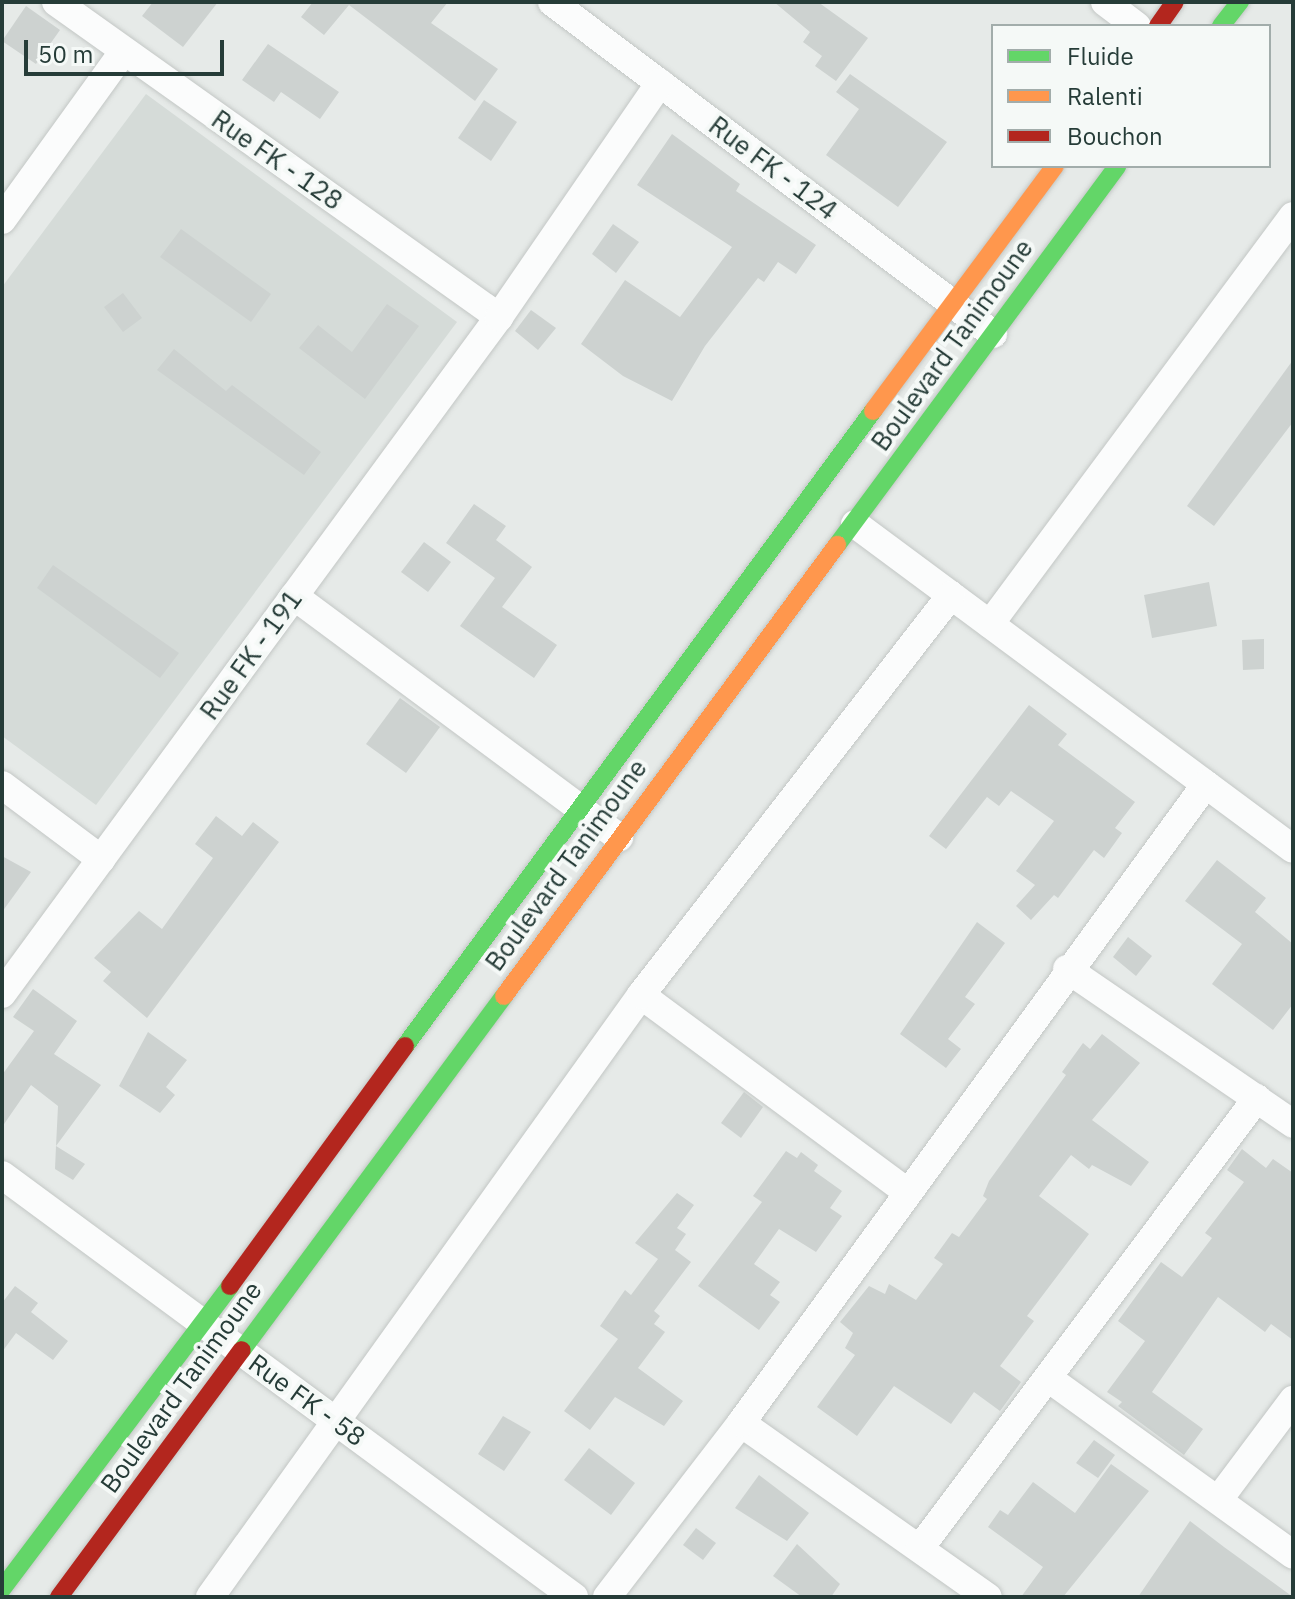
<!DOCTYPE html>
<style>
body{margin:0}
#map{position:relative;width:1295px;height:1599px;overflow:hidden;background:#e6eae8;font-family:"IBM Plex Sans",sans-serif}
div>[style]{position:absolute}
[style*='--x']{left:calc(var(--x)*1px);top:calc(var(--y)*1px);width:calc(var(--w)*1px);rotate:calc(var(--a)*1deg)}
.built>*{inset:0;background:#d5dbd8}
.building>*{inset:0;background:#cdd2d0}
.roads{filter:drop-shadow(0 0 2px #c3c7c5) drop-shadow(0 0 2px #c3c7c5)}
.street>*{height:28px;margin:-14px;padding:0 14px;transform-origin:14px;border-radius:14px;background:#fbfcfc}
.fast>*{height:18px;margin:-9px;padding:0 9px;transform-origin:9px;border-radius:9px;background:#63d668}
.slow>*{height:18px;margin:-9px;padding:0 9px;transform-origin:9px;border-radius:9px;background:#ff974d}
.jam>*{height:18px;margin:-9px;padding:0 9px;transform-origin:9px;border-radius:9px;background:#b3261e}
span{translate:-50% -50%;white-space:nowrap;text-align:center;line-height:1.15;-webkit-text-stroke:8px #f5f9f7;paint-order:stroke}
.street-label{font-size:26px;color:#263c38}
.frame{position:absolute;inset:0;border:4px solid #263c38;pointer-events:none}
.legend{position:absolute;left:991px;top:24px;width:280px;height:144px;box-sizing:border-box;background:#f5f9f7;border:2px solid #a2adab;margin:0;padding:10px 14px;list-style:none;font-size:24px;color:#263c38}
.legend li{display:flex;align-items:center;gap:16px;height:40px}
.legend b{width:40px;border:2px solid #a2adab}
.scale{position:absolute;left:24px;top:40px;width:200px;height:36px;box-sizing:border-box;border:4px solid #263c38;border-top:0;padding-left:10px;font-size:24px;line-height:28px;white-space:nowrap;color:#263c38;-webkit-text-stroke:6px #f5f9f7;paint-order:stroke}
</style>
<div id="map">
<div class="built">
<div style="clip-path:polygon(146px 94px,457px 322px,96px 805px,2px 736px,2px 287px)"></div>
</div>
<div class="building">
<div style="clip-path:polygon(153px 2px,218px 2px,183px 47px,142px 16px)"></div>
<div style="clip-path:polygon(313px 2px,448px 2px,431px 23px,498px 69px,475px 101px,349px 5px,324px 35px,301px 17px)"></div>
<div style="clip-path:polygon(774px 2px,818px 2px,868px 38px,836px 81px,815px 66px,822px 56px,803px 42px,810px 32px)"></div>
<div style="clip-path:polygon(26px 6px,60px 30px,36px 64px,2px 41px)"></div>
<div style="clip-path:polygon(268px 44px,339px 92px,320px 119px,281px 92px,274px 102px,242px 80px)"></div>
<div style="clip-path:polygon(850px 74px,947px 142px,898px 207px,826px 155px,859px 109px,836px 92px)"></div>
<div style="clip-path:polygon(484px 100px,517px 122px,491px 161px,458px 138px)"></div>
<div style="clip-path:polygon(672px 134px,740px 184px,736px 191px,816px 245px,796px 274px,778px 262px,764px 282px,758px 278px,705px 346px,672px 401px,623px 376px,581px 344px,625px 280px,680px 317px,732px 247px,637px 185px)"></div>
<div style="clip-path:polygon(613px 224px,639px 242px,616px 273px,592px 254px)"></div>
<div style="clip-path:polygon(181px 229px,271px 294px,251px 322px,160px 257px)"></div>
<div style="clip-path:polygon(123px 293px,142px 318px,123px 332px,104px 307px)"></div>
<div style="clip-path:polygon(387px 304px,419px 326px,365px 399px,299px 348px,318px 325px,352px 352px)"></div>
<div style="clip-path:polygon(531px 310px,556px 328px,538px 350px,515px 331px)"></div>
<div style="clip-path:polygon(174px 349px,226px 391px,232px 385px,321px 452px,304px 475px,157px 370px)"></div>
<div style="clip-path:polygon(1293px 360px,1293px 422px,1214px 526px,1187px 506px)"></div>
<div style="clip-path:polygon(474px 504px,506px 526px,496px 540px,532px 567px,502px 607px,557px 645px,534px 678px,460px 626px,495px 578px,446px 543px)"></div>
<div style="clip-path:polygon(424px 542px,451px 562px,428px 592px,401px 572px)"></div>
<div style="clip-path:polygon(53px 565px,179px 653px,160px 678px,37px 588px)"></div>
<div style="clip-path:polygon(1209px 582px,1217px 626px,1152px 638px,1144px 595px)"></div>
<div style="clip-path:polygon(1264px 639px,1264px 669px,1243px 670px,1242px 640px)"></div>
<div style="clip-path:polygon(400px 698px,440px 727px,406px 773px,366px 744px)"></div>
<div style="clip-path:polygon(1029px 705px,1067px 734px,1058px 745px,1135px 802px,1115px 828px,1122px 833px,1104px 858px,1094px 850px,1058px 898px,1054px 895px,1031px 920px,1016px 906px,1035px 885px,1016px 871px,1054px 821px,1011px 791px,999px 806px,987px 797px,946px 849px,929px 836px)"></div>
<div style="clip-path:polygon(216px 816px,242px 836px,253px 822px,279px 842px,147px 1018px,103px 981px,111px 972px,94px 958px,139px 911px,162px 929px,213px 858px,195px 844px)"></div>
<div style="clip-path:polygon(2px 856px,31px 872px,2px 912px)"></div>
<div style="clip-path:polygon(1217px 860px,1266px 898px,1255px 912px,1293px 944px,1293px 1004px,1273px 1030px,1212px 984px,1242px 944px,1185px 901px)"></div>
<div style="clip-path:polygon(977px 922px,1005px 943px,965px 997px,975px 1004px,948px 1039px,961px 1049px,946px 1068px,900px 1034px)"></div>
<div style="clip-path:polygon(1128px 937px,1152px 956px,1136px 976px,1113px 957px)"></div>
<div style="clip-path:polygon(33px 989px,77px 1021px,54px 1054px,101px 1085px,56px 1146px,58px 1106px,31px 1085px,2px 1127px,2px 1075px,34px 1031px,13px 1017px)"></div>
<div style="clip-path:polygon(148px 1032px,187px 1060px,166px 1087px,175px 1095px,160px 1113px,119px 1086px)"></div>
<div style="clip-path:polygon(1102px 1034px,1140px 1063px,1092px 1120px,1149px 1162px,1131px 1186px,1092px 1165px,1089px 1169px,1071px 1155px,1039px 1196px,1089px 1234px,1027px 1316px,1034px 1321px,1000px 1366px,1021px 1382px,1000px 1411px,974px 1392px,951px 1424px,894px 1386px,857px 1436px,817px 1407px,855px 1355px,845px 1348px,853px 1333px,840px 1322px,869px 1286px,885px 1294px,889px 1284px,916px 1300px,943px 1264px,934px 1258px,952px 1233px,959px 1237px,987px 1199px,983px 1196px,989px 1181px,1066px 1075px,1062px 1072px,1083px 1043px,1090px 1049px)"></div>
<div style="clip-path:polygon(744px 1092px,763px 1107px,741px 1138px,721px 1123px)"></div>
<div style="clip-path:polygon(56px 1146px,85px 1164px,73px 1180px,55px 1169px)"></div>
<div style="clip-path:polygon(1242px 1149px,1266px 1168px,1273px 1159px,1293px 1173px,1293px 1340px,1271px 1324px,1265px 1332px,1218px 1297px,1152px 1392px,1203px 1429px,1184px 1455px,1118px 1406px,1122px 1402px,1107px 1392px,1145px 1341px,1118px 1321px,1161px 1262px,1182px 1277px,1212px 1238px,1205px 1233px,1244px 1182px,1227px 1170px)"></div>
<div style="clip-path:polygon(786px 1151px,797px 1158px,801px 1152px,818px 1165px,814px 1171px,842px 1191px,830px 1208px,842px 1216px,816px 1252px,779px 1229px,754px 1264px,780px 1282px,770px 1295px,780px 1302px,759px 1330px,698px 1286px,762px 1202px,753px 1196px)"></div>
<div style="clip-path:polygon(677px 1193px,694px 1205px,677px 1228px,686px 1234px,675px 1250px,691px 1262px,654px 1311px,660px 1316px,654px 1324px,665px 1332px,638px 1368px,683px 1401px,664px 1426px,615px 1397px,590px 1430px,564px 1411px,618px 1339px,600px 1326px,625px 1290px,631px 1295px,658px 1259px,635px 1243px)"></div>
<div style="clip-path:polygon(15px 1286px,38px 1303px,31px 1312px,68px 1341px,53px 1360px,16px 1333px,2px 1352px,2px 1303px)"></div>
<div style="clip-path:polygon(503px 1416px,531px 1432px,504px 1471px,478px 1454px)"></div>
<div style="clip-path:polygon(1094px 1440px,1115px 1455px,1098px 1478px,1076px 1463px)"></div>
<div style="clip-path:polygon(589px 1448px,635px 1483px,611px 1515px,564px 1480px)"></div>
<div style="clip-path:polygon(1111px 1464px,1149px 1491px,1063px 1597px,1021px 1597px,1043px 1567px,988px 1527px,1000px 1510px,1008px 1515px,1033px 1482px,1075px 1513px)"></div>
<div style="clip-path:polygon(759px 1475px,809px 1513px,787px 1541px,735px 1508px)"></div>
<div style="clip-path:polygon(1190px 1521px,1224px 1547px,1293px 1597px,1138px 1597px)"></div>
<div style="clip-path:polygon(696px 1528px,716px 1543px,703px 1560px,683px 1545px)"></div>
<div style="clip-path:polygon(797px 1544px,840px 1584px,831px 1597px,802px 1597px,773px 1576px)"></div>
</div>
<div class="roads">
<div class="street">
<div style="--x:56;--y:2;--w:544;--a:35.42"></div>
<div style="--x:552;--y:2;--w:552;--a:36.97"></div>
<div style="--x:1105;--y:2;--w:40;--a:37"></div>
<div style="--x:2;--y:220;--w:208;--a:-54.2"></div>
<div style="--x:855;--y:524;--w:545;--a:36.58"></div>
<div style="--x:294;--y:596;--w:405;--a:36.6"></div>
<div style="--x:990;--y:624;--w:508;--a:-53.4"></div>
<div style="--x:2;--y:785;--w:124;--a:36.8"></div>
<div style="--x:1067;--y:969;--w:274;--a:34.4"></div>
<div style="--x:2;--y:994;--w:840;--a:-53.72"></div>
<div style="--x:499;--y:317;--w:284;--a:-55.5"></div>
<div style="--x:641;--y:995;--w:331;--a:36.5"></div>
<div style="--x:2;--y:1175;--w:711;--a:36.42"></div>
<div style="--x:1048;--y:1378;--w:302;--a:35.8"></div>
<div style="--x:741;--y:1423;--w:302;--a:35.2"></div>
<div style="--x:1219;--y:1499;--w:124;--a:-53.2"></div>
<div style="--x:920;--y:1548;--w:562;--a:-53.17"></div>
<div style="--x:210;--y:1597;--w:740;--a:-54.4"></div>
<div style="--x:641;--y:995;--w:506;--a:-52.22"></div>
<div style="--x:607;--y:1597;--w:220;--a:-52.4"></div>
<div style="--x:741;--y:1423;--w:790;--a:-53.96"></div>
</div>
<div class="fast">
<div style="--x:1221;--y:26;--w:31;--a:-52"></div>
<div style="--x:837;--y:545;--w:471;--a:-53.5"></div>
<div style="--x:405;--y:1046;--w:789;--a:-53.61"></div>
<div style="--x:242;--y:1350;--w:440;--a:-53.5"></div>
<div style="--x:2;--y:1589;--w:379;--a:-53"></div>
</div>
<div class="slow">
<div style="--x:873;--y:411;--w:305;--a:-53.4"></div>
<div style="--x:504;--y:996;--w:561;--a:-53.56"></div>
</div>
<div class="jam">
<div style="--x:1158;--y:26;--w:29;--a:-55"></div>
<div style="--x:230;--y:1286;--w:297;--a:-53.9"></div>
<div style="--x:59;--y:1597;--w:307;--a:-53.5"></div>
</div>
</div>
<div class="street-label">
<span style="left:277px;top:160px;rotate:35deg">Rue FK - 128</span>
<span style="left:773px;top:168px;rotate:37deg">Rue FK - 124</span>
<span style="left:952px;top:345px;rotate:-54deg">Boulevard Tanimoune</span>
<span style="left:251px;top:655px;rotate:-54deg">Rue FK - 191</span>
<span style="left:566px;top:865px;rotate:-54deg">Boulevard Tanimoune</span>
<span style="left:181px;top:1387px;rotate:-54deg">Boulevard Tanimoune</span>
<span style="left:307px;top:1400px;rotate:36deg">Rue FK - 58</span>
</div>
<div class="frame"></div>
<ul class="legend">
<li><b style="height:10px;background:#63d668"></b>Fluide</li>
<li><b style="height:10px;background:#ff974d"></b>Ralenti</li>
<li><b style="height:10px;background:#b3261e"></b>Bouchon</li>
</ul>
<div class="scale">50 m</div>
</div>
